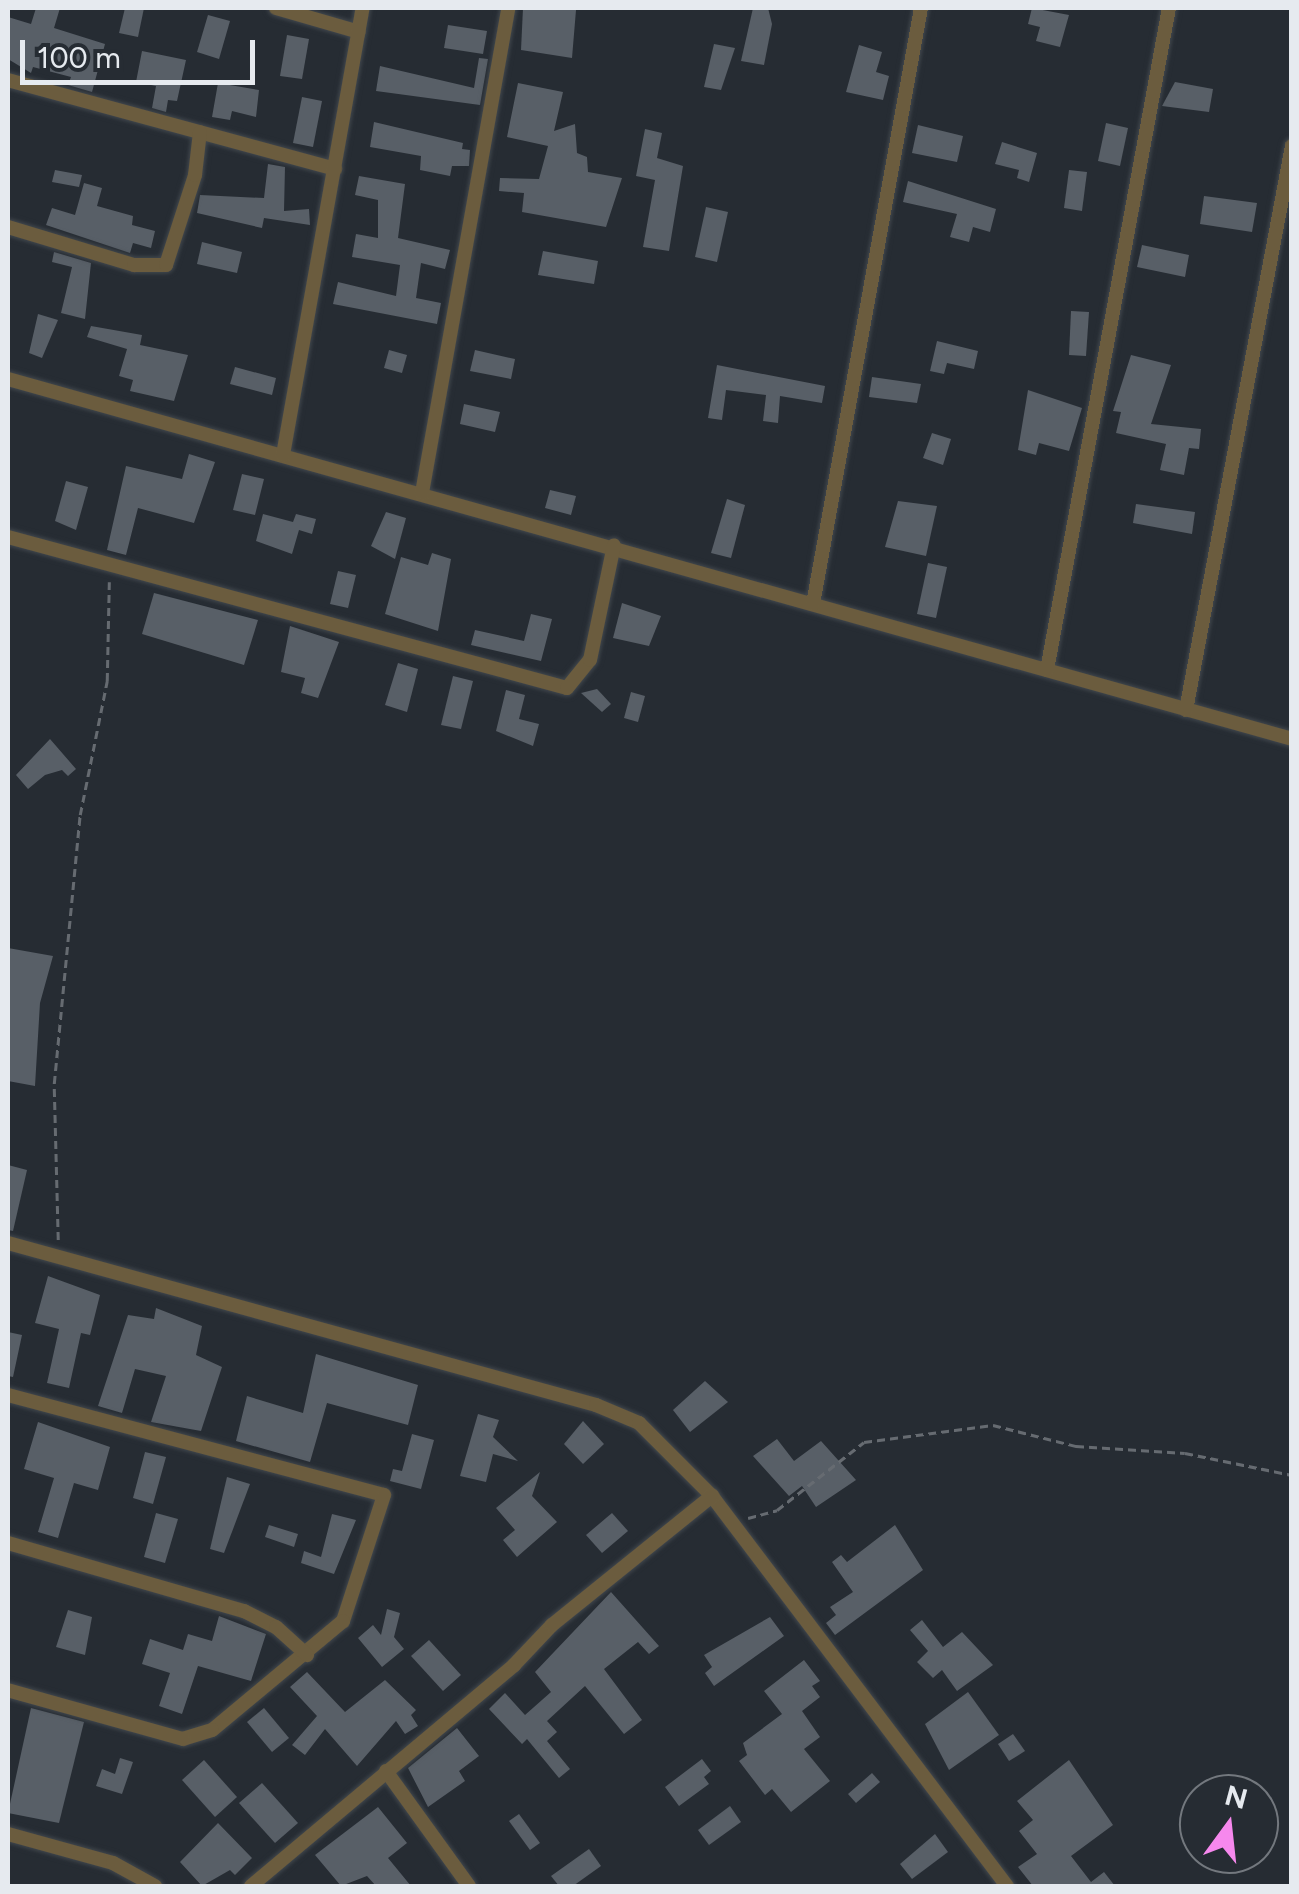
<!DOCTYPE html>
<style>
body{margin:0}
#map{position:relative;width:1299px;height:1894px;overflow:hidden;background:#262c33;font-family:Figtree,sans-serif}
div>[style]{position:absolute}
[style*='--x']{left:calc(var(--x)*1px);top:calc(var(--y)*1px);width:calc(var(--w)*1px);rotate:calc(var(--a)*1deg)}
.building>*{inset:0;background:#585f67}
.path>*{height:2.5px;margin-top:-1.25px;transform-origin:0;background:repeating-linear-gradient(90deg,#666b71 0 8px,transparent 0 13px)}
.roads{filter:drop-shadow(0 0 2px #41474d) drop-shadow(0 0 2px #41474d)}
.minor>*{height:14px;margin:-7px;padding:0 7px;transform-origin:7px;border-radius:7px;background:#6b5c3e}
span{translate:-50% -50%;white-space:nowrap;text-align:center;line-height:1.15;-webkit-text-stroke:8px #262c33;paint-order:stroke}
.frame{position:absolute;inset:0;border:10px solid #e6eaef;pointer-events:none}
.north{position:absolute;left:1179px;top:1774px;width:100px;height:100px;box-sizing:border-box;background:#262c33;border:2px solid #73787e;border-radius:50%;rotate:15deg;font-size:28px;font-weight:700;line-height:40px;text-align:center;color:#e6eaef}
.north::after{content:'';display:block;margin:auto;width:35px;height:45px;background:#f688ed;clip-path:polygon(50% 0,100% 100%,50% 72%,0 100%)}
.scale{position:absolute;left:20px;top:40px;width:235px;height:45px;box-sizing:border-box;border:5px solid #e6eaef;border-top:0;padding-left:12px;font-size:30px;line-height:35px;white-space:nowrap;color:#e6eaef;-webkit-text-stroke:8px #262c33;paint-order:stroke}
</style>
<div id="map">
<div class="building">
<div style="clip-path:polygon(36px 8px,60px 8px,54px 28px,105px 44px,92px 92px,68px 85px,71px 77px,33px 67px,31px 73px,8px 59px,8px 17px,31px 24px)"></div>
<div style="clip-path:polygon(125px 8px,144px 8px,138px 37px,119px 33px)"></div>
<div style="clip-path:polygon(523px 8px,576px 10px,572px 58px,521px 50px)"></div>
<div style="clip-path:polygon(753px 8px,768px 8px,772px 24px,764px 65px,741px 61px)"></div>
<div style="clip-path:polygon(1032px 8px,1069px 15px,1060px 47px,1036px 41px,1040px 27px,1028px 24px)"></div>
<div style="clip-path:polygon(208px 15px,230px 21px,219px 59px,197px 52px)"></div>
<div style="clip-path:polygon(448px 25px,487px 31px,483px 54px,444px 48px)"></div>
<div style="clip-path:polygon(287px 35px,309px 39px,302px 79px,280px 76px)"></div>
<div style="clip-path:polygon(714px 44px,735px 48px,721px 90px,704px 87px)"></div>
<div style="clip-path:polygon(859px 45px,882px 52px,876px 72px,889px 76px,883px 100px,846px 92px)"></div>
<div style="clip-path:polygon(142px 51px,186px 60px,177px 101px,168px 100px,166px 112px,152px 108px,156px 86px,136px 82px)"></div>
<div style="clip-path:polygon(479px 58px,488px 59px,480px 105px,376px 91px,380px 66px,474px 88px)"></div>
<div style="clip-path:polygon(1175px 82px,1213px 89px,1209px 112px,1162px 106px)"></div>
<div style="clip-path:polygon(218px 83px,259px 90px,256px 117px,232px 111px,230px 120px,212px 117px)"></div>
<div style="clip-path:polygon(518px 83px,563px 92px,554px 131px,575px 124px,577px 153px,587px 157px,588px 172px,622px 178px,606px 227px,522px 212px,524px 193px,499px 191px,500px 178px,539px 179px,548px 146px,507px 137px)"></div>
<div style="clip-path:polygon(302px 97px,322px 101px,313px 147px,293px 143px)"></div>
<div style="clip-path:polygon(374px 122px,463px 143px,462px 149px,470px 150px,469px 166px,452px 166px,450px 176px,420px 170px,421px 156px,370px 147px)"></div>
<div style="clip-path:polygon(1106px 123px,1128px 128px,1120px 166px,1098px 161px)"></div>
<div style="clip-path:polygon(918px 125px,963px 136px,957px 162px,912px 153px)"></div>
<div style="clip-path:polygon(645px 129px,662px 133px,657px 158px,683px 166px,669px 251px,643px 247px,655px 180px,636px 176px)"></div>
<div style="clip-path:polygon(1002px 142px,1037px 153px,1029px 182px,1017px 178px,1019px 170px,995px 164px)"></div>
<div style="clip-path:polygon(268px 164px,285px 167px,284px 211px,309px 209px,310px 225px,264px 218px,262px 228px,197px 213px,200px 195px,264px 198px)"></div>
<div style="clip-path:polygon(55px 170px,82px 175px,79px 187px,52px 182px)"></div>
<div style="clip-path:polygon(1069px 170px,1087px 172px,1082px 211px,1064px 208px)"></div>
<div style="clip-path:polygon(359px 176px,405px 184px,398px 238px,450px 250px,445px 269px,421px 263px,416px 298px,441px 303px,437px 324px,333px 304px,338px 282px,396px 296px,400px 265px,352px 257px,356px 234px,378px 238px,378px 200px,355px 195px)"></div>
<div style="clip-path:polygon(908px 181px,996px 209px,990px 232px,973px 227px,969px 242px,950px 237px,957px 214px,903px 202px)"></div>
<div style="clip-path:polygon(84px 183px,102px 188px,97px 206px,133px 216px,132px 225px,155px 231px,151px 248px,133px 243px,130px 253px,46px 225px,52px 208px,75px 215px)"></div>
<div style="clip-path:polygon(1204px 196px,1257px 203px,1252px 232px,1200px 224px)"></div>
<div style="clip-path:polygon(706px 207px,728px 212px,717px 262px,695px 257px)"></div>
<div style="clip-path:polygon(202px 242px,242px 252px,237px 273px,197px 264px)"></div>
<div style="clip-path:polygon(1142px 245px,1189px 255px,1185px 277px,1137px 267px)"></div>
<div style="clip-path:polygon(543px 251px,598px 261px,594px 284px,538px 275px)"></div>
<div style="clip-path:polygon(54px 252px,91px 263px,85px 319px,61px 313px,72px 267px,52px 262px)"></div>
<div style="clip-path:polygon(1071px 311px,1089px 312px,1086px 356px,1069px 355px)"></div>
<div style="clip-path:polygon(38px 314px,58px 320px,42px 358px,29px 353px)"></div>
<div style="clip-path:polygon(91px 326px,142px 335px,140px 345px,188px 355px,174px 401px,130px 391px,133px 380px,119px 376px,127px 349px,87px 337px)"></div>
<div style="clip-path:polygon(937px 341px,978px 351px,974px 369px,947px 363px,944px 374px,930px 371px)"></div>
<div style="clip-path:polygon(389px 350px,407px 355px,402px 373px,384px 368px)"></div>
<div style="clip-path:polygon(475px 350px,515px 359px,511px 379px,470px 371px)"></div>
<div style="clip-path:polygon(1131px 355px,1171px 365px,1151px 424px,1201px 429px,1199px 449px,1189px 448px,1184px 475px,1160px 470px,1166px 444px,1116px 433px,1121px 412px,1113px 411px)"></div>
<div style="clip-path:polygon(717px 365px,825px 386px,822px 403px,780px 396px,778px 423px,763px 421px,766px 395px,726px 390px,722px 420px,708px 418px)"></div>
<div style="clip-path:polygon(235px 367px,276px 378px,272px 395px,230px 384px)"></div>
<div style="clip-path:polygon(872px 377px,921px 384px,917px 403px,869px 397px)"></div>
<div style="clip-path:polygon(1028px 390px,1082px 408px,1069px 451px,1039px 443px,1036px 455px,1018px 450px)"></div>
<div style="clip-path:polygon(464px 404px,500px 412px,495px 432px,460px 424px)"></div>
<div style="clip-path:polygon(932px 433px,951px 439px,943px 465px,923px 458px)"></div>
<div style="clip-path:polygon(189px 454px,215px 462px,194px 523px,138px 508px,126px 555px,107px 550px,126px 466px,182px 479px)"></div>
<div style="clip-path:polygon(242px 474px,264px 479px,255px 515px,233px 510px)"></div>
<div style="clip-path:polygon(66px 481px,88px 487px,76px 530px,55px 521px)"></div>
<div style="clip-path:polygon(550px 490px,576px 496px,571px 515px,545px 508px)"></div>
<div style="clip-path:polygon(727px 499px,745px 505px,731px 558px,711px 553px)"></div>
<div style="clip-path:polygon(898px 501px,937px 506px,926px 556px,885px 547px)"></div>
<div style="clip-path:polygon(1136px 504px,1195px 512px,1192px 534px,1133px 523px)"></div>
<div style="clip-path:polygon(386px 512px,406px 518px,395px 559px,371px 546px)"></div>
<div style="clip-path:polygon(263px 514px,293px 522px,296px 514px,316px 519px,312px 534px,299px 530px,292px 554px,256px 541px)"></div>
<div style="clip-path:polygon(432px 553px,451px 559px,438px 631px,385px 614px,401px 557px,428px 565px)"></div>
<div style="clip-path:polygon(928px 563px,947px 567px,936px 618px,917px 614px)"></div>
<div style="clip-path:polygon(338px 571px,356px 575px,348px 608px,330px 604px)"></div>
<div style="clip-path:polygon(154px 593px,258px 620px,244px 665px,142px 634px)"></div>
<div style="clip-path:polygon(622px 603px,661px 616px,649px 646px,613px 638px)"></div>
<div style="clip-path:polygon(531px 614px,552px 619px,541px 661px,471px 645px,475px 630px,524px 641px)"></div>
<div style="clip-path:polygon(290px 626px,339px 642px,318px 698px,301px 693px,305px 678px,281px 672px)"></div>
<div style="clip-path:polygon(398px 663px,418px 669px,407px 712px,385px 705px)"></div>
<div style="clip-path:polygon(453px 676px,473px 681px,461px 729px,441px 725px)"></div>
<div style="clip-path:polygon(597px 689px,611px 704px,602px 712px,581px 693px)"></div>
<div style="clip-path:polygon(506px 690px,525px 695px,519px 719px,539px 724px,533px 746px,496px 731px)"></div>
<div style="clip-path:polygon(631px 692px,645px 696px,638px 722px,624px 718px)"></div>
<div style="clip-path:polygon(50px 739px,76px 769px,68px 776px,62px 770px,45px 775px,28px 789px,16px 775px)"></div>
<div style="clip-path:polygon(8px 948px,53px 956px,40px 1003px,35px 1086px,8px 1081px)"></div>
<div style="clip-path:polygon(8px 1165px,27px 1170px,13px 1231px,8px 1230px)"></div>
<div style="clip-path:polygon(48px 1276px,100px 1295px,90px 1335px,81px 1333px,69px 1388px,47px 1383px,59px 1329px,35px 1323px)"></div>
<div style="clip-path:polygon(156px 1308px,202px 1326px,196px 1355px,222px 1367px,201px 1431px,151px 1422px,166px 1376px,135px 1369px,122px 1413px,98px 1406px,128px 1315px,154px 1319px)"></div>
<div style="clip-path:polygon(8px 1332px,22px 1335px,13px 1377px,8px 1376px)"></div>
<div style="clip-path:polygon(316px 1354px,418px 1385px,408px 1425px,327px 1403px,310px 1462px,236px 1441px,247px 1396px,303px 1413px)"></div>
<div style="clip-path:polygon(705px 1381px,728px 1402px,690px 1432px,673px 1410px)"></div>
<div style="clip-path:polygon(478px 1414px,499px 1420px,493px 1437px,518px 1461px,493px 1454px,486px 1482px,460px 1476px)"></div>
<div style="clip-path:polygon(583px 1421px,604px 1444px,583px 1464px,564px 1444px)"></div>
<div style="clip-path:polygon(38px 1422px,110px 1447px,98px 1490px,74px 1483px,58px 1538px,38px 1532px,54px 1478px,24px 1469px)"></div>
<div style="clip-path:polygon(412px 1434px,434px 1440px,421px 1489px,390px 1481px,393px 1469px,402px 1471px)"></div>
<div style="clip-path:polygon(777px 1439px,794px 1461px,821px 1441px,856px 1480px,816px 1507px,802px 1486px,789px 1496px,753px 1456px)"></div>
<div style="clip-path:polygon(145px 1452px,166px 1457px,153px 1504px,133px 1498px)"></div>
<div style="clip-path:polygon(540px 1472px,532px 1496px,557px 1522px,517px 1557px,503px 1540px,515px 1530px,496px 1508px)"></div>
<div style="clip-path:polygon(227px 1477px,250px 1484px,224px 1553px,210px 1549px)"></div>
<div style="clip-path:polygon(156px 1513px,178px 1519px,165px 1563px,144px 1557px)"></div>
<div style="clip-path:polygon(612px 1513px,628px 1531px,602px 1553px,586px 1535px)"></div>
<div style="clip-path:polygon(332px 1514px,356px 1520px,334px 1574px,301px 1563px,304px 1551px,321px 1557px)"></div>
<div style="clip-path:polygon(269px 1525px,298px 1534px,294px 1547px,265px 1537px)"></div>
<div style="clip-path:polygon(895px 1525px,923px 1570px,835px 1635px,826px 1623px,836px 1615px,830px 1607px,853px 1592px,832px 1562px,841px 1555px,847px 1562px)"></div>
<div style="clip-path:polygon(611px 1592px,659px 1646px,649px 1654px,638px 1642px,604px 1669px,642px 1720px,624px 1734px,585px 1686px,547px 1721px,557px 1732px,547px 1741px,570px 1769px,559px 1778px,527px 1739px,522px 1744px,489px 1709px,505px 1693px,525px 1715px,551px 1692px,535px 1672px)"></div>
<div style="clip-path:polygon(387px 1609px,400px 1613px,394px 1637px,404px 1649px,382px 1667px,358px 1638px,373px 1625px,381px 1635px)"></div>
<div style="clip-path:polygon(68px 1610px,92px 1617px,85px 1655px,56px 1647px)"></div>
<div style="clip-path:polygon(219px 1616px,266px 1634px,251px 1681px,198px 1666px,182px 1714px,159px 1706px,170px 1673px,142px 1664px,150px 1639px,183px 1650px,188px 1634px,212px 1641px)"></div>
<div style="clip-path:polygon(770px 1617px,784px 1636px,714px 1686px,705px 1673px,712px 1667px,704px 1655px)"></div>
<div style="clip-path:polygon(922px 1620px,943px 1647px,962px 1632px,993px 1665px,957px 1691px,942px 1670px,933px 1678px,917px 1662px,928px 1651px,910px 1630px)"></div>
<div style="clip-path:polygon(429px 1640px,461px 1675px,443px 1691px,411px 1656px)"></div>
<div style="clip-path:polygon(804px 1660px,820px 1681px,812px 1686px,820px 1697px,802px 1711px,820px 1737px,804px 1749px,830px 1781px,791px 1812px,772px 1789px,765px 1795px,739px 1761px,747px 1755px,743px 1743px,782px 1714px,764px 1691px)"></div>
<div style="clip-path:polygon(307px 1672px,345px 1712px,385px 1680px,416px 1710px,411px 1715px,418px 1726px,405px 1734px,396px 1721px,357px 1766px,325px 1729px,305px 1755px,292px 1745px,317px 1716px,290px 1687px)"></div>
<div style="clip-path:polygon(968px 1692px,999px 1735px,949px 1770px,925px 1724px)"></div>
<div style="clip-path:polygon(31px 1708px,84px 1722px,59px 1823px,8px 1813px)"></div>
<div style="clip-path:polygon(264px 1708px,289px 1738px,272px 1752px,247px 1722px)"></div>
<div style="clip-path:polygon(457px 1728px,479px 1756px,459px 1771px,465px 1781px,428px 1807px,408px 1768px)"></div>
<div style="clip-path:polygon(1013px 1734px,1025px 1751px,1009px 1761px,998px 1744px)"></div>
<div style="clip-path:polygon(120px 1758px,133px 1762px,122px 1794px,96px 1786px,102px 1769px,115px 1774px)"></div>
<div style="clip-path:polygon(702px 1759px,711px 1771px,704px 1777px,709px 1784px,679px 1806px,665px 1787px)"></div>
<div style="clip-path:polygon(204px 1760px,237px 1797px,215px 1817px,182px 1780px)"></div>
<div style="clip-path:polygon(1069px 1760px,1113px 1825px,1071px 1856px,1091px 1882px,1104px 1872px,1115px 1886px,1033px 1886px,1018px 1867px,1037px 1854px,1019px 1831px,1033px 1820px,1017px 1801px)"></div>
<div style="clip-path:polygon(872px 1773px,880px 1782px,856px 1803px,848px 1794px)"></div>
<div style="clip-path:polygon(262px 1783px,298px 1823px,275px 1843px,239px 1803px)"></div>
<div style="clip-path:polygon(730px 1806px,741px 1822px,709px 1845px,698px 1830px)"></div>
<div style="clip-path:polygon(378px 1807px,407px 1843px,388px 1858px,411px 1886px,376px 1886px,367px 1876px,341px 1886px,315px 1855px)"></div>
<div style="clip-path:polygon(519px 1814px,540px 1843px,530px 1850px,509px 1821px)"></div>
<div style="clip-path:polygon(218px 1823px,252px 1858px,235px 1875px,230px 1870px,202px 1886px,180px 1862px)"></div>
<div style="clip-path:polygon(935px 1834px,948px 1852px,912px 1879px,900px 1864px)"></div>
<div style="clip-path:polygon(589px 1849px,601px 1866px,573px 1886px,559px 1886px,551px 1876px)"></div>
</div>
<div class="path">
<div style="--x:58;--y:1240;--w:156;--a:-91.5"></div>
<div style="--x:54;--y:1084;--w:270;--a:-84.5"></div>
<div style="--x:80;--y:815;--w:137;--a:-78.6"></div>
<div style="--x:107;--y:681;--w:99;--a:-88.8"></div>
<div style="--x:748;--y:1518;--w:30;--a:-15"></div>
<div style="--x:777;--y:1510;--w:110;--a:-38"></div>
<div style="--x:864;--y:1442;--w:130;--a:-7.5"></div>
<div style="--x:993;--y:1425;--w:86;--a:14.2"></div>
<div style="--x:1076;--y:1446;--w:109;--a:3.7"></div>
<div style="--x:1185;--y:1453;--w:109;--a:11.6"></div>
</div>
<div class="roads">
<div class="minor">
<div style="--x:276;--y:8;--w:86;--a:16.1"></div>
<div style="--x:8;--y:80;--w:339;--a:15.2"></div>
<div style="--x:8;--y:227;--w:132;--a:16.8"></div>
<div style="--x:134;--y:265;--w:32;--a:0"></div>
<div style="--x:166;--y:265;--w:95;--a:-72.1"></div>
<div style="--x:195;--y:175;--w:43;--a:-83.4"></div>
<div style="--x:8;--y:379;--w:1334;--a:15.66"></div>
<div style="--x:283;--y:455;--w:454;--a:-79.9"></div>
<div style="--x:422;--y:493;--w:493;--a:-79.9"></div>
<div style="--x:8;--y:537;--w:579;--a:15.12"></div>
<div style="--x:567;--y:688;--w:36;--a:-51"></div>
<div style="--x:590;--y:660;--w:117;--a:-78.2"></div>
<div style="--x:813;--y:604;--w:606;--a:-79.73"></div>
<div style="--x:1047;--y:670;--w:673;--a:-79.56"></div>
<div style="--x:1186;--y:710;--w:574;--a:-79.36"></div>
<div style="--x:8;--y:1243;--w:610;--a:15.4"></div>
<div style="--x:596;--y:1405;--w:47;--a:22.7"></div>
<div style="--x:639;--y:1423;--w:103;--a:45"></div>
<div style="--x:712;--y:1496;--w:489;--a:52.9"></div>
<div style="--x:8;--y:1395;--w:389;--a:14.9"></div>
<div style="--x:384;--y:1495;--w:133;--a:108"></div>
<div style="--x:343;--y:1621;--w:170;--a:140.2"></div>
<div style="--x:212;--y:1730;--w:30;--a:163"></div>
<div style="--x:183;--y:1739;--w:182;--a:-164.4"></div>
<div style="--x:8;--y:1543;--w:246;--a:16.1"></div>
<div style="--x:244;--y:1611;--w:36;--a:27"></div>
<div style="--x:276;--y:1627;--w:42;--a:42.1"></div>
<div style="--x:386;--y:1771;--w:142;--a:54.2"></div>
<div style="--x:8;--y:1834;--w:109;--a:15.4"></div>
<div style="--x:113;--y:1863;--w:48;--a:28.7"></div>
<div style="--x:251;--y:1886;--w:344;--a:-40"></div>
<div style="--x:514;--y:1665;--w:55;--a:-46.5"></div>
<div style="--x:552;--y:1625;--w:206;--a:-38.9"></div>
</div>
</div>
<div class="frame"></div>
<div class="north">N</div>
<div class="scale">100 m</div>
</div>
